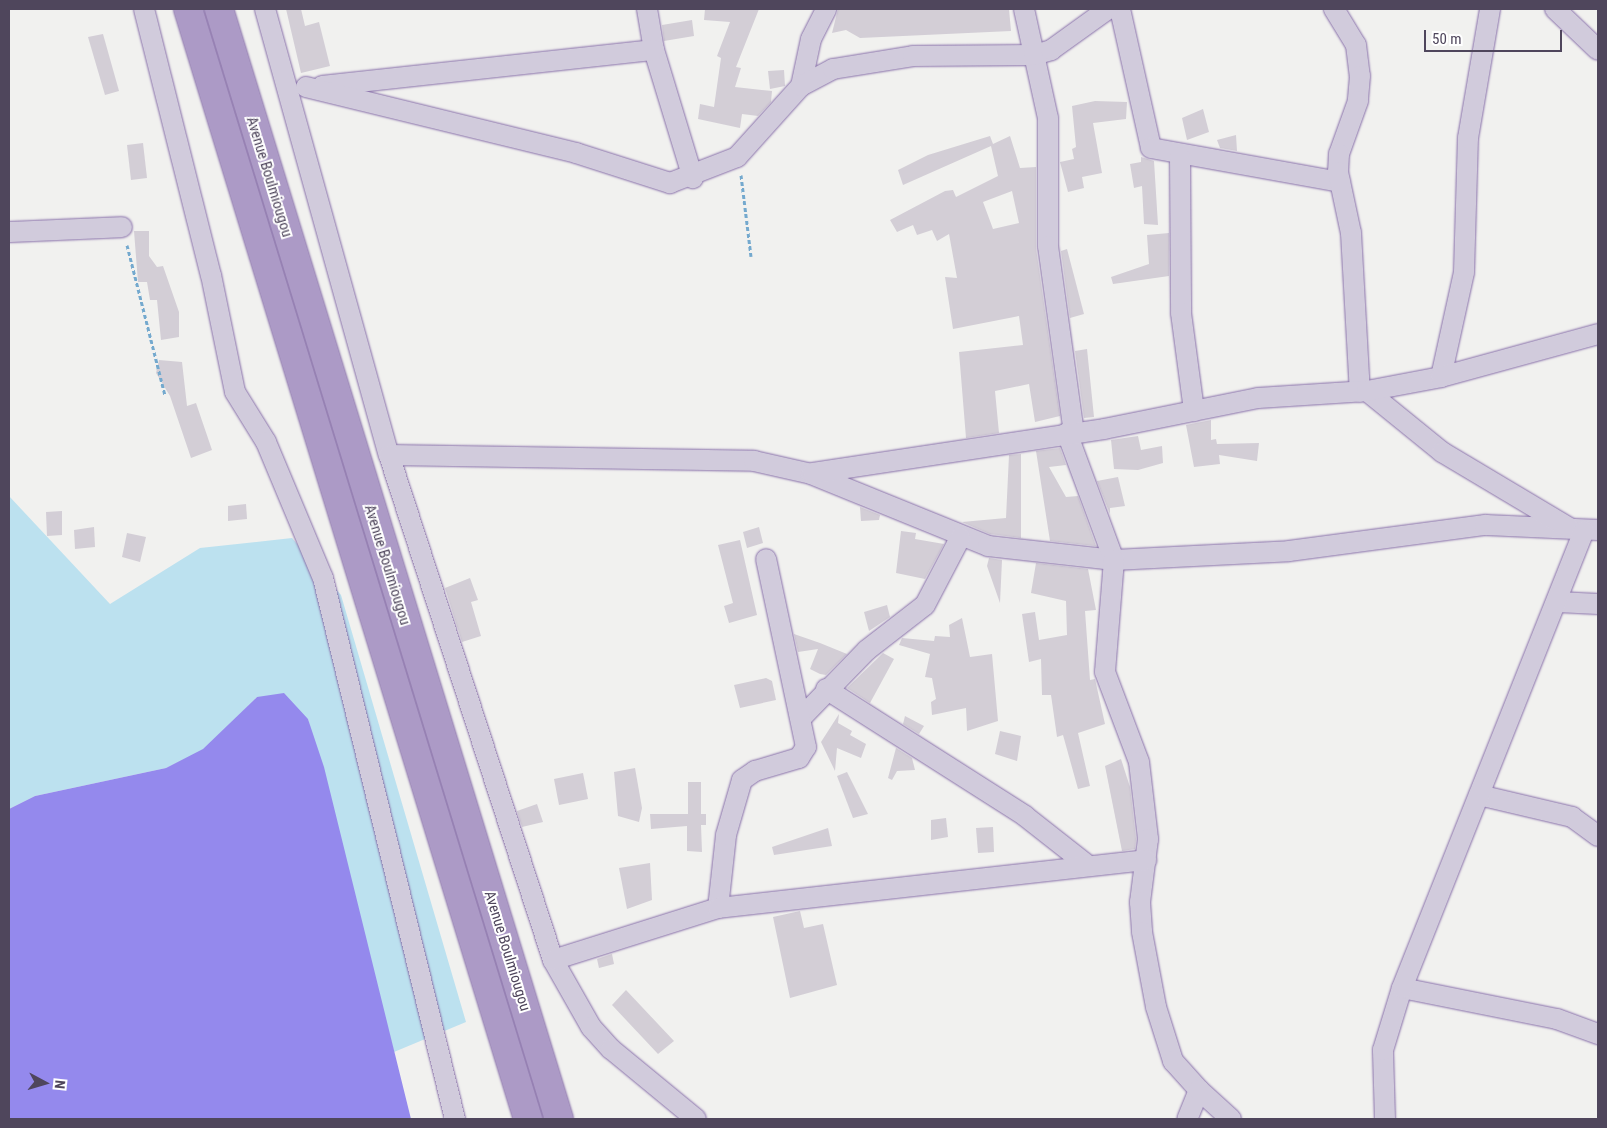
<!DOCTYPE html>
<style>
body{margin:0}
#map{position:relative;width:1607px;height:1128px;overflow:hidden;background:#f1f1ef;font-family:"Roboto Condensed",sans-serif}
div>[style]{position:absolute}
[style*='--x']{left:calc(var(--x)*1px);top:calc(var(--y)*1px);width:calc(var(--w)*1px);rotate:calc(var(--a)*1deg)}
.green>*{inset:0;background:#bce1ef}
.water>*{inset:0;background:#9489ed}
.building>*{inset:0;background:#d3ced6}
.path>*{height:3px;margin-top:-1.5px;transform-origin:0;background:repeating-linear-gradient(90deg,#74a9ce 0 4px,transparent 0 6.5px)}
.roads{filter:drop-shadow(0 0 1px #8971aa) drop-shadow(0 0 1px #8971aa)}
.minor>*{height:20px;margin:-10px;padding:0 10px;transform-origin:10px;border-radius:10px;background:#d1cbdc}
.trunk>*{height:28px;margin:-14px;padding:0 14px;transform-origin:14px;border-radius:14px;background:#ac9ac6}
span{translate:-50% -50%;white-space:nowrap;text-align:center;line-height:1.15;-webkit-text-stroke:4px #fff;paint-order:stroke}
.street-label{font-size:15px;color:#4f465c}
.frame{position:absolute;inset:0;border:10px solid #4f465c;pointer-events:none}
.north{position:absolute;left:20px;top:1058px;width:50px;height:50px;-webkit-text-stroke:4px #fff;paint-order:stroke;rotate:96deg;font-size:14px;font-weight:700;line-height:20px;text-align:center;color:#4f465c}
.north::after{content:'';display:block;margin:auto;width:18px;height:22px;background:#4f465c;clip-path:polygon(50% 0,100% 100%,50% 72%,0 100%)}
.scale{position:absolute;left:1424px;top:30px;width:138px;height:22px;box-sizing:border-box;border:2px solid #4f465c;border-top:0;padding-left:6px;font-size:15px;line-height:18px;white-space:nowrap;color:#4f465c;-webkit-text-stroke:4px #fff;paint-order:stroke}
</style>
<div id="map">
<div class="green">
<div style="clip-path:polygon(9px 496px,110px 604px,200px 548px,292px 538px,341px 595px,466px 1022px,394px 1052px,308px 719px,257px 697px,203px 750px,166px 768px,35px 796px,9px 809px)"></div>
</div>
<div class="water">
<div style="clip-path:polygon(284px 693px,308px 719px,324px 767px,411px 1119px,9px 1119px,9px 809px,35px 796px,166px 768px,203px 749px,257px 697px)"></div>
</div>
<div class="building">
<div style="clip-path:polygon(286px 9px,301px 9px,305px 26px,319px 22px,330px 66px,301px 73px)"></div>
<div style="clip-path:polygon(705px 9px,759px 9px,736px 67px,741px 68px,735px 87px,772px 91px,771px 102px,758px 116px,742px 114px,740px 128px,698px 119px,700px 104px,714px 107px,721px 58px,717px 56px,730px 22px,704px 20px)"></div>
<div style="clip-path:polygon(838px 9px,1009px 9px,1011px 31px,860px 38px,846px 30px,832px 33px)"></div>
<div style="clip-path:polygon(692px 20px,694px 36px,664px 41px,662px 25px)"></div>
<div style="clip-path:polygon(103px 34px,119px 91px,105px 95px,88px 37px)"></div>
<div style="clip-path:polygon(784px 70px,785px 86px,770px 89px,768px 71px)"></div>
<div style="clip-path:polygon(1095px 101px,1127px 102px,1126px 119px,1093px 123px,1102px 173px,1082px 177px,1084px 188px,1068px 192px,1060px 162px,1074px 159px,1072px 149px,1076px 147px,1072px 106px)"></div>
<div style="clip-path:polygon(1203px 109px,1209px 132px,1187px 140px,1182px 118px)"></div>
<div style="clip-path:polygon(1236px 135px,1237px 151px,1220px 148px,1217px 140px)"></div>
<div style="clip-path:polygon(evenodd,990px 136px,993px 144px,1010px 136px,1020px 168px,1036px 167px,1036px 248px,1060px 416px,1035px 422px,1029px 384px,995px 391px,999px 433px,966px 438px,959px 352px,1023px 345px,1019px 316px,953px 329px,945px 277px,957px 278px,949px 234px,937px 241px,932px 230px,917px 235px,913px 225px,897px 232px,890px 220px,945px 191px,953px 190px,956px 197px,998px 176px,991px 146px,903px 185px,898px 170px,928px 155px,990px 136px,1012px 191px,1019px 223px,993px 229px,983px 202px,1012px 191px)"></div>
<div style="clip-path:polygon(143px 143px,147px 178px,131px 180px,127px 145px)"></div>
<div style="clip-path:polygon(1141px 157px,1154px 161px,1158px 225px,1144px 224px,1142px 186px,1134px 188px,1130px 164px,1141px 162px)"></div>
<div style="clip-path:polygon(134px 231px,149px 231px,149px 256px,157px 267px,163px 266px,179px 312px,179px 337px,161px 340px,157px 300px,150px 300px,147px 282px,138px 282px)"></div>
<div style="clip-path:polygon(1169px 233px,1169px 276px,1113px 284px,1111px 277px,1149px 264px,1147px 235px)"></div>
<div style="clip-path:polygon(1067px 249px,1084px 314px,1070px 318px,1061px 251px)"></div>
<div style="clip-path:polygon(1087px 349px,1094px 417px,1084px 418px,1075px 351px)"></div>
<div style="clip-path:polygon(159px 360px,182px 362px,187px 406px,196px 403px,212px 450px,191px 458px,170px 396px,156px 373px)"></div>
<div style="clip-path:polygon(1211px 420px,1211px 440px,1216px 439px,1217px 444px,1259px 443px,1257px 461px,1219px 455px,1220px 464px,1194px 467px,1186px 425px)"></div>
<div style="clip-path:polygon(1138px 436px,1141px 450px,1162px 446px,1163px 463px,1138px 470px,1114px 469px,1111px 440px)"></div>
<div style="clip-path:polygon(1060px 448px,1066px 465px,1049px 467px,1066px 497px,1078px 496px,1096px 546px,1050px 541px,1036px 451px)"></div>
<div style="clip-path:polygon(1021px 454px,1021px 538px,990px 534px,962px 522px,1006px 518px,1009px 455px)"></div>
<div style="clip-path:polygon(1118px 477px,1125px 506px,1110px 508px,1110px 514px,1097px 481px)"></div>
<div style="clip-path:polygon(246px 504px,247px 519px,228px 521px,228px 506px)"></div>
<div style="clip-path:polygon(860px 507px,880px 515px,879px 520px,861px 521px)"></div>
<div style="clip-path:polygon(62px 511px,62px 535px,47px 536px,46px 512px)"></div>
<div style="clip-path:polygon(94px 527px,95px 547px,75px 549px,74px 530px)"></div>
<div style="clip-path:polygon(759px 527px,763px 543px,747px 548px,743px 532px)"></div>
<div style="clip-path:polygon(901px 531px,916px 533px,915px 539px,944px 544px,925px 579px,896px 573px)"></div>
<div style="clip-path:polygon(127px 533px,146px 537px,140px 562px,122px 557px)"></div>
<div style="clip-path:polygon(740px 540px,757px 615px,729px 623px,724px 606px,733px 603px,718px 545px)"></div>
<div style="clip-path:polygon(989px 558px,1002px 560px,1000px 603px,987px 566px)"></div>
<div style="clip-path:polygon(1036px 563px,1088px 569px,1096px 610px,1085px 611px,1090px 680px,1095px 679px,1105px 724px,1078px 733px,1090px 786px,1078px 789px,1063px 735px,1057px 737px,1051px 695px,1042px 695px,1041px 659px,1029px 662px,1022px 614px,1035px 612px,1039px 640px,1067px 635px,1066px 601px,1031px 593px)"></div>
<div style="clip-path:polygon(470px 578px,478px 600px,471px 602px,481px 636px,462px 642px,445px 588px)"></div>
<div style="clip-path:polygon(887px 605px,890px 617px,869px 631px,864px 612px)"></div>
<div style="clip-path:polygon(962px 618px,970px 657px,992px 654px,998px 721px,967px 731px,966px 708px,932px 715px,931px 702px,936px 699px,932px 678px,925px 677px,930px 654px,899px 645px,902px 638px,934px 641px,935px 636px,950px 637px,949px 625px)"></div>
<div style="clip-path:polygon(794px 634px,820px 643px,847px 654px,826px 675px,820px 674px,810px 669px,818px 649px,798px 652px)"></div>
<div style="clip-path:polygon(883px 653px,894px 659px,870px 703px,847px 688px)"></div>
<div style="clip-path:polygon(766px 678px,772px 681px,776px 700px,740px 708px,734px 685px)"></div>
<div style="clip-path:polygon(839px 714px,838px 723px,852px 731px,850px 735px,866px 744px,861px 758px,837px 748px,835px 771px,821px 742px)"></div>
<div style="clip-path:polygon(905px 716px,924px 726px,919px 734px,903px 724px)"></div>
<div style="clip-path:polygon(1000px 731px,1021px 736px,1017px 761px,995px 754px)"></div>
<div style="clip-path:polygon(896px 748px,912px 758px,915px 770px,897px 771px,892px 780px,888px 778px)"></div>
<div style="clip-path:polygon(1121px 759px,1130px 787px,1136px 839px,1135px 849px,1122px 851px,1105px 766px)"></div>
<div style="clip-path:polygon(635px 768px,642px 808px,639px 822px,618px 816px,614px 772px)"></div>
<div style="clip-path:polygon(847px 772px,868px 814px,853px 818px,837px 776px)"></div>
<div style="clip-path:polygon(583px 773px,588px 799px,559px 805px,554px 779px)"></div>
<div style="clip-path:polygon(688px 782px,701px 782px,701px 814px,706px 814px,706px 825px,701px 825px,702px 852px,687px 851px,687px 826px,651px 829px,650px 814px,688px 814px)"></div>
<div style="clip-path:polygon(537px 804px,543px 822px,522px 827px,517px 811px)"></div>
<div style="clip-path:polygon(946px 818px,948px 837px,931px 840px,931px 820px)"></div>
<div style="clip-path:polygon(993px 827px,994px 852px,978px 853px,976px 828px)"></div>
<div style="clip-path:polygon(828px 828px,832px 846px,774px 855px,772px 847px)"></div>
<div style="clip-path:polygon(650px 863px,652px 900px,627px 909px,619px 868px)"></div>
<div style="clip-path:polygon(800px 911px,804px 928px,823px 924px,837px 985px,790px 998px,773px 917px)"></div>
<div style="clip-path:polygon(612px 954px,614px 964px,599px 968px,597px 959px)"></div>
<div style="clip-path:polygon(626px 990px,674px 1041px,658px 1054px,612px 1005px)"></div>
</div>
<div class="path">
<div style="--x:741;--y:175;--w:82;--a:83"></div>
<div style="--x:127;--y:245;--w:155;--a:75.8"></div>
</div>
<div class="roads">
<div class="minor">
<div style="--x:144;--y:9;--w:274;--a:75.9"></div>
<div style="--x:211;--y:275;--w:119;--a:78.4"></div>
<div style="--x:235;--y:392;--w:59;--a:58.2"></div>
<div style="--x:266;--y:442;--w:147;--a:67.3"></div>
<div style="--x:323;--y:578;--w:557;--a:76.29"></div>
<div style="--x:265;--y:9;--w:463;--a:74.5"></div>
<div style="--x:389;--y:455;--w:365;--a:0.9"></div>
<div style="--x:754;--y:461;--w:58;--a:12.8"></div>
<div style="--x:811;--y:474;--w:191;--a:22.1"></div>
<div style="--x:988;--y:546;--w:127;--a:6.3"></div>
<div style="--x:1114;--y:560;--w:175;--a:-2.9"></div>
<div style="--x:1289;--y:551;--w:198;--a:-7.6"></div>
<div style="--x:1485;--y:525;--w:113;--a:2.5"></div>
<div style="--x:647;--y:9;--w:42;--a:80.3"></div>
<div style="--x:654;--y:50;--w:134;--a:73.1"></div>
<div style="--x:1024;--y:9;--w:112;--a:77.6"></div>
<div style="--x:1048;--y:118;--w:128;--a:90"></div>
<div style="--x:1048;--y:246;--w:189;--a:82.1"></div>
<div style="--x:1120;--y:9;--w:142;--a:77.4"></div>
<div style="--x:1151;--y:148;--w:192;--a:10.2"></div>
<div style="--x:1334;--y:9;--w:42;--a:58.6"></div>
<div style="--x:1356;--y:45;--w:31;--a:83"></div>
<div style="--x:1360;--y:76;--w:25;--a:95"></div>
<div style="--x:1358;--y:101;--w:56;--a:109.7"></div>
<div style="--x:1339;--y:154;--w:18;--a:93"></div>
<div style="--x:1338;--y:172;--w:62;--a:78"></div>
<div style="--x:1351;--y:233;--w:159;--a:86.8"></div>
<div style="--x:1555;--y:9;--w:59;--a:43.6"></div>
<div style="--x:322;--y:86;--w:334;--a:-6.2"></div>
<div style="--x:801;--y:86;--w:48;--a:-78"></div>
<div style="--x:811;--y:39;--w:34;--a:-63"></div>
<div style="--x:306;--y:87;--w:278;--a:13.7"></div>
<div style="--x:576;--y:153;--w:99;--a:17.7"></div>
<div style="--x:670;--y:183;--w:72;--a:-21.2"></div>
<div style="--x:737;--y:157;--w:96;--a:-48"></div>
<div style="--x:801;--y:86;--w:36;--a:-28"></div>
<div style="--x:833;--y:69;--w:81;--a:-9.2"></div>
<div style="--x:913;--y:56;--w:121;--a:-0.5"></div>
<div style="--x:1034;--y:55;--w:18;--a:-16"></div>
<div style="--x:1051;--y:50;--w:70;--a:-35.7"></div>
<div style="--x:1180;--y:157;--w:156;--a:89.6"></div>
<div style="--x:1181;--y:313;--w:99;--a:82.4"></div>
<div style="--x:9;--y:232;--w:113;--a:-2.5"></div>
<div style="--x:1441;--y:377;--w:107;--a:-77.6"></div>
<div style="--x:1464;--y:272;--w:134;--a:-88.3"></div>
<div style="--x:1468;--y:138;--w:131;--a:-80.3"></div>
<div style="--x:1367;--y:391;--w:97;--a:39.1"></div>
<div style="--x:1442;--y:452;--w:147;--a:30.8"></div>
<div style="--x:1067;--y:433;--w:135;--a:69.7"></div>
<div style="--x:1114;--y:560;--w:112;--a:94.6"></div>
<div style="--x:1105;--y:672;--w:96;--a:69.3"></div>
<div style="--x:1139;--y:762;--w:78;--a:83.3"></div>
<div style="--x:1148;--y:839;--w:64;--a:97.2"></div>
<div style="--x:1140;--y:902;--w:30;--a:86"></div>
<div style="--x:1142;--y:932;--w:76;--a:79.4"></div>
<div style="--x:1156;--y:1007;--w:57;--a:72.5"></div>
<div style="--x:1173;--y:1061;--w:39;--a:48"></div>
<div style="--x:1199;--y:1090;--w:31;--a:112"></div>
<div style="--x:389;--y:455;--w:531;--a:72.01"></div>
<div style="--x:553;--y:960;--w:77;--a:60.4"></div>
<div style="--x:591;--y:1027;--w:30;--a:48"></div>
<div style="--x:611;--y:1049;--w:110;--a:39.5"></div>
<div style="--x:813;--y:473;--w:294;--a:-8.6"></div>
<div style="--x:1104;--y:429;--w:157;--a:-11.4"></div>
<div style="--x:1258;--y:398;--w:109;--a:-3.7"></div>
<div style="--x:1367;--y:391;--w:75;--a:-10.7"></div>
<div style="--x:1441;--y:377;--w:163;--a:-15.3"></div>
<div style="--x:1558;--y:602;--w:40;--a:2.9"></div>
<div style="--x:826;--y:689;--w:236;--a:32.5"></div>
<div style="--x:1025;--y:816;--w:78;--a:38.2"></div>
<div style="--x:802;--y:717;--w:93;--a:-45.9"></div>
<div style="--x:867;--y:650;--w:73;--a:-37.8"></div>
<div style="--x:925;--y:605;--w:76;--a:-62.4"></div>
<div style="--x:1479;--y:795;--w:96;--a:13.3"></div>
<div style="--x:1572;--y:817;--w:32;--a:36"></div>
<div style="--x:718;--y:908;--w:73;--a:-83.7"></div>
<div style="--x:726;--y:835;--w:57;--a:-73.8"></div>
<div style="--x:742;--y:780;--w:16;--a:-35"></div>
<div style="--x:755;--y:771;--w:46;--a:-16.5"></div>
<div style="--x:799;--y:758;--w:13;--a:-58"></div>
<div style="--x:806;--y:747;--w:192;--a:-102"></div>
<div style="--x:553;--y:960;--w:173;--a:-17.5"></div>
<div style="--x:718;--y:908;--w:431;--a:-6.4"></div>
<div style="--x:1402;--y:988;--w:158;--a:11.3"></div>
<div style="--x:1557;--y:1019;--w:44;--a:20.1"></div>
<div style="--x:1199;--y:1090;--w:43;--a:42.2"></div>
<div style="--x:1385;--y:1119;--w:69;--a:-91.7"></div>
<div style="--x:1383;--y:1050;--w:65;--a:-73"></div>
<div style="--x:1402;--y:988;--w:492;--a:-68.3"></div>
</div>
<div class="trunk">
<div style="--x:188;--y:9;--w:1161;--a:72.97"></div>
<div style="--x:219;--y:9;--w:1161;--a:72.97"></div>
</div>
</div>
<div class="street-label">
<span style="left:269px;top:177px;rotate:73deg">Avenue Boulmiougou</span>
<span style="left:387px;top:565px;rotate:73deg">Avenue Boulmiougou</span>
<span style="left:507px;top:951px;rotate:73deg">Avenue Boulmiougou</span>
</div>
<div class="frame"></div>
<div class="north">N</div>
<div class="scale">50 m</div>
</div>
